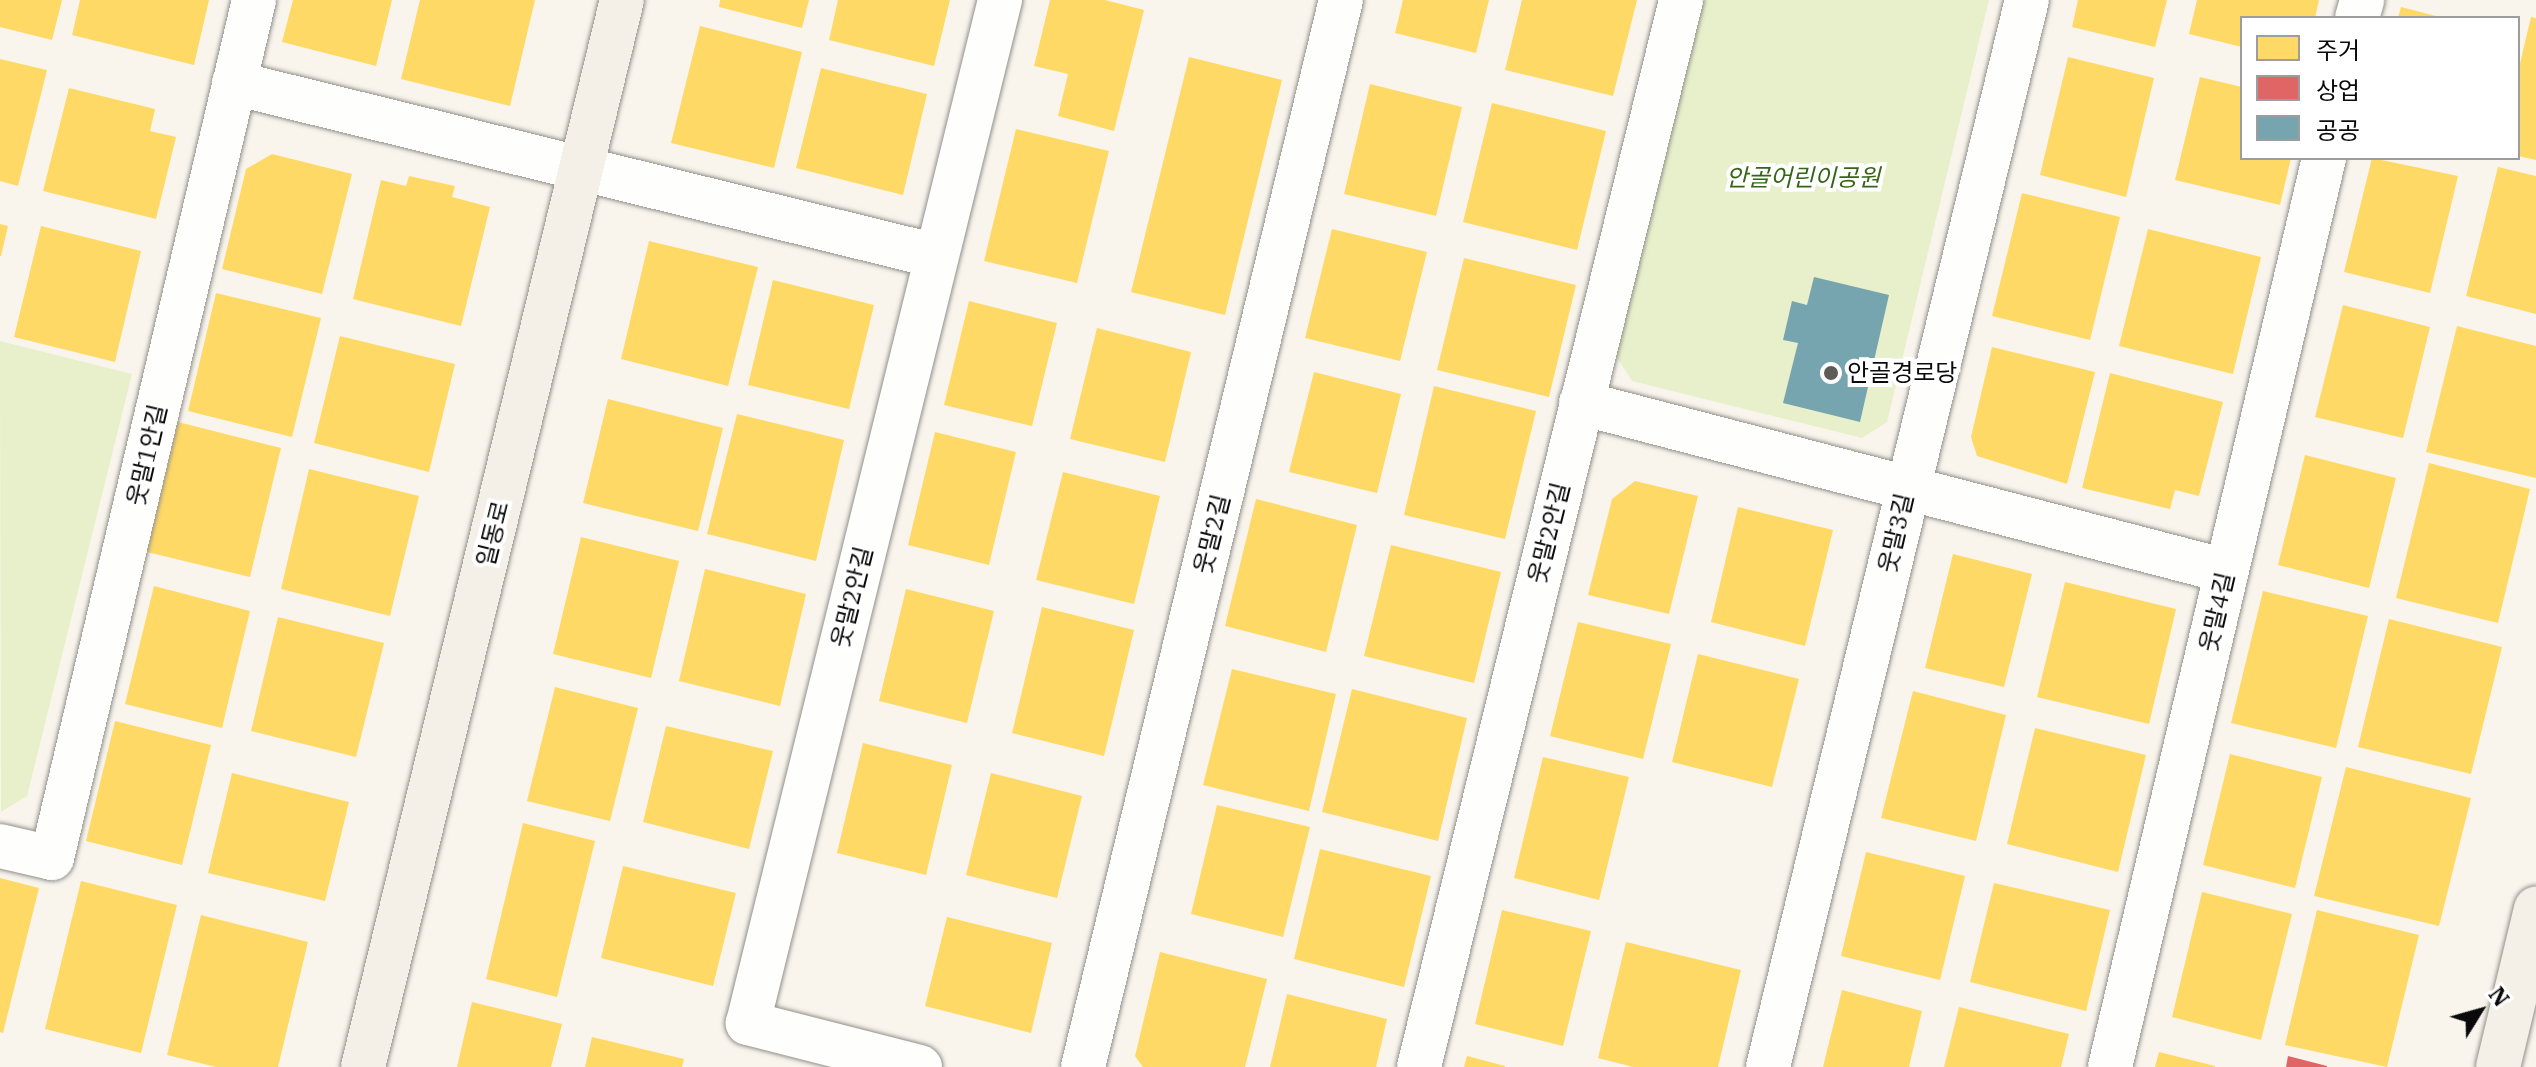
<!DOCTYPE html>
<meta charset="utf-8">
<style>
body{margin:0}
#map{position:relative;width:2536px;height:1067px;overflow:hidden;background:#f9f5ed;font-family:"IBM Plex Serif","Noto Sans KR",serif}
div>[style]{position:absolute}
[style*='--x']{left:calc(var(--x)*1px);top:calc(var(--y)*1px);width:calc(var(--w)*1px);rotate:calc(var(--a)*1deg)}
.green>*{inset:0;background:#e8f0cb}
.homes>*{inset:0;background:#ffd966}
.shops>*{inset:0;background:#e06666}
.public>*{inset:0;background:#76a5af}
.roads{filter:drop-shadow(0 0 2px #92908c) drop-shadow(0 0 2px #92908c)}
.street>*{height:44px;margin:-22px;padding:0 22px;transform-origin:22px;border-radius:22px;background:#fefefc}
.secondary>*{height:44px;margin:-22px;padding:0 22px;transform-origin:22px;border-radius:22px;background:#f4f0e7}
.dots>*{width:22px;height:22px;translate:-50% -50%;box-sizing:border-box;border:4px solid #fff;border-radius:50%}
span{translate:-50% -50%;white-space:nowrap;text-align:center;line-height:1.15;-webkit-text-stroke:8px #fff;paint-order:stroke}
.park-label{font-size:24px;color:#366517;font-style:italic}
.poi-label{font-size:24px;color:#0a0a0a}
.left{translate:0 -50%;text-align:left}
.street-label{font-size:24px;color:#0a0a0a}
.legend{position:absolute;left:2240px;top:16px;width:280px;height:144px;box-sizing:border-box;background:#fff;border:2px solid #9d9d9d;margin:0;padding:10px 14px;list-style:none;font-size:24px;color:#0a0a0a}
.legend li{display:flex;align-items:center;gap:16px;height:40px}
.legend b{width:40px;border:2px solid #9d9d9d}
.north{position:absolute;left:2440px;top:971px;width:80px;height:80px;-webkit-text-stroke:6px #fff;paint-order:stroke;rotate:53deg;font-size:22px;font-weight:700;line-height:32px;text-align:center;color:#0a0a0a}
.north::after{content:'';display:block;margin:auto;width:28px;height:36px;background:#0a0a0a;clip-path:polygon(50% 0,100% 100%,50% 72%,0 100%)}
</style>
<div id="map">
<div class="green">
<div style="clip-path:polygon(1702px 0,1989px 0,1887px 422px,1862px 438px,1632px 381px,1616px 356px)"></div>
<div style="clip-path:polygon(0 341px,132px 374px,27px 796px,1px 812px)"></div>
</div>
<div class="homes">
<div style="clip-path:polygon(0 0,62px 0,52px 40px,0 27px)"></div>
<div style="clip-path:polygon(80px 0,209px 0,194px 65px,72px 35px)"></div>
<div style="clip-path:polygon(293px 0,392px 0,376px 66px,282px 42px)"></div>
<div style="clip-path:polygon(420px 0,535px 0,510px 106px,401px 79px)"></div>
<div style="clip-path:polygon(720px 0,809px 0,802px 28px,719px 7px)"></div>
<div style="clip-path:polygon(838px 0,950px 0,934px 66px,829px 40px)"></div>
<div style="clip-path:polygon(1050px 0,1105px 0,1144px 10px,1114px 131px,1058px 116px,1068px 74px,1034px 66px)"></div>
<div style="clip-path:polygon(1403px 0,1489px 0,1476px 53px,1395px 33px)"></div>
<div style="clip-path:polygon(1522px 0,1637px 0,1613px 96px,1505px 70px)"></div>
<div style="clip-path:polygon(2078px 0,2167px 0,2155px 47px,2072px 27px)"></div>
<div style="clip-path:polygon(2197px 0,2319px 0,2315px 18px,2242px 18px,2242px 47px,2189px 34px)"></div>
<div style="clip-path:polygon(2401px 7px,2440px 17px,2439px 18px,2398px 18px)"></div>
<div style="clip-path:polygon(2531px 17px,2536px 18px,2536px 160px,2518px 156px,2518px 72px)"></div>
<div style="clip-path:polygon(700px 26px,802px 52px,774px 168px,671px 143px)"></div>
<div style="clip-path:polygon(1189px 57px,1282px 80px,1225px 315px,1131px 292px)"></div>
<div style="clip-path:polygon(2068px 57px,2154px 78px,2126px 197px,2040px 175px)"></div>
<div style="clip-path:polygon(0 59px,47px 70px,18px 186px,0 181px)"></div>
<div style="clip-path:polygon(821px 68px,927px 94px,903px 195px,796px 168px)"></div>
<div style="clip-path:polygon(2200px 77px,2242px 87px,2242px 158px,2291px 158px,2280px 205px,2175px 180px)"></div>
<div style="clip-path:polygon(1370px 84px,1462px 107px,1436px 216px,1344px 194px)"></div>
<div style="clip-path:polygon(69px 88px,155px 109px,150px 131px,176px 137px,156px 219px,43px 191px)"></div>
<div style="clip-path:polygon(1492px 103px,1606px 131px,1577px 250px,1463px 222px)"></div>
<div style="clip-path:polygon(1016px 129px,1109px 151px,1077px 283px,984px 261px)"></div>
<div style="clip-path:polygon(272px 154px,352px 174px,322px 294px,222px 269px,246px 169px)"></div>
<div style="clip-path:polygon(2372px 158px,2458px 176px,2430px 293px,2344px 272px)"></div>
<div style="clip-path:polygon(2498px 167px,2536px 176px,2536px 314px,2466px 296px)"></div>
<div style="clip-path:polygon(409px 176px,455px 186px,452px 197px,490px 207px,461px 326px,353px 299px,381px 180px,406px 186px)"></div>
<div style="clip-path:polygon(2022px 193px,2120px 217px,2090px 340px,1992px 316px)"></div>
<div style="clip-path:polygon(0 224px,8px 226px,1px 256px,0 256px)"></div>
<div style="clip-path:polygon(41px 226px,141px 251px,115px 362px,14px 337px)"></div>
<div style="clip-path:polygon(1332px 229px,1427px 252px,1400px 361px,1305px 338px)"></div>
<div style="clip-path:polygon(2148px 229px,2261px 257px,2233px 374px,2119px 346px)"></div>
<div style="clip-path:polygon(649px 241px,758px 267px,728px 386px,621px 359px)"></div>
<div style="clip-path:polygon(1464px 258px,1576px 285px,1549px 397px,1437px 370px)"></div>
<div style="clip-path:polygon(773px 280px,874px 305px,849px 409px,748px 385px)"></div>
<div style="clip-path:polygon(216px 293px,321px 318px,292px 437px,188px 411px)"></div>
<div style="clip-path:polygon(969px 301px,1057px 323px,1032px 426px,944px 405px)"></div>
<div style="clip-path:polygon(2343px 305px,2430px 327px,2403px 438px,2315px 417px)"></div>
<div style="clip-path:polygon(2457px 326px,2536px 346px,2536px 478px,2426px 452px)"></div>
<div style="clip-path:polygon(1097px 328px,1191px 352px,1165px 462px,1070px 439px)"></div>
<div style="clip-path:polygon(340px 336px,455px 364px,429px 472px,314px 443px)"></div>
<div style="clip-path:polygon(1992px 347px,2095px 372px,2067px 484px,1977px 456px,1971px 437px)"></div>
<div style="clip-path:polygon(1314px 372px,1401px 394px,1377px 493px,1289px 472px)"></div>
<div style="clip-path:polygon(2110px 373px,2223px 402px,2199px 496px,2175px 490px,2170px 509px,2082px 488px)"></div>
<div style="clip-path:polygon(1434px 386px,1536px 411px,1505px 539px,1404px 515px)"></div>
<div style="clip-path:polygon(608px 399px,723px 428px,698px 531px,583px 503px)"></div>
<div style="clip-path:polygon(737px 414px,844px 440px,816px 561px,707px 534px)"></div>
<div style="clip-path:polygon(178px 422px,281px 448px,250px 577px,147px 552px)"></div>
<div style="clip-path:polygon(935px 432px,1016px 452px,989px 565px,908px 545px)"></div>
<div style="clip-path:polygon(2305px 455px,2396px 478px,2369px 588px,2278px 565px)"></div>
<div style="clip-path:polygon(2429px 463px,2530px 489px,2498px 623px,2396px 598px)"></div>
<div style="clip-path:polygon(309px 469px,419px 496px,390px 616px,281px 589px)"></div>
<div style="clip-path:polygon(1063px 472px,1160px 496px,1134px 604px,1036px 580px)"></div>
<div style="clip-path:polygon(1635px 481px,1698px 496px,1669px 614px,1588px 595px,1612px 499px)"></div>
<div style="clip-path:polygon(1256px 499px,1357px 525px,1326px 652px,1225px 626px)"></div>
<div style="clip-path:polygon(1738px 507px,1833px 530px,1805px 646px,1711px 622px)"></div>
<div style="clip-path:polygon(581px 537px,679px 561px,651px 678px,553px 654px)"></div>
<div style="clip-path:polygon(1391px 545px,1501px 572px,1474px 683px,1364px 656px)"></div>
<div style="clip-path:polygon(1953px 554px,2032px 574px,2004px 687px,1925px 668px)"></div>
<div style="clip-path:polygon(705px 569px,806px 594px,780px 706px,679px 681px)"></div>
<div style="clip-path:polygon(2065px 582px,2176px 609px,2149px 724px,2037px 697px)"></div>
<div style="clip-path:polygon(154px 586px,250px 611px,222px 728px,125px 704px)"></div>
<div style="clip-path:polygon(906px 589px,994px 611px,967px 723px,879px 701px)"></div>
<div style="clip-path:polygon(2263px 591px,2368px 616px,2336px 748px,2231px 723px)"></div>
<div style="clip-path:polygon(1042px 607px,1134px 630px,1104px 756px,1012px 733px)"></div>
<div style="clip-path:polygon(278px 617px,384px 643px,356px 757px,251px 731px)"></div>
<div style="clip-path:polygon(2389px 619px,2502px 647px,2471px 774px,2358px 747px)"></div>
<div style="clip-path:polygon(1578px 622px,1671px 644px,1643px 759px,1550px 736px)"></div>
<div style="clip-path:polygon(1698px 654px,1799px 679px,1772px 787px,1672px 762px)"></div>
<div style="clip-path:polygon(1232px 669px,1336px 694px,1309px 811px,1203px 785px)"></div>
<div style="clip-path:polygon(555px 687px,638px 708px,610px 821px,527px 801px)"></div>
<div style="clip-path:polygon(1352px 689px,1467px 718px,1438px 841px,1322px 812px)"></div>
<div style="clip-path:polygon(1913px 691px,2006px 715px,1976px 841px,1881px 818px)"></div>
<div style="clip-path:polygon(115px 721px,211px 745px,182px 865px,86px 841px)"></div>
<div style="clip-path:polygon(666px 726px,773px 751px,749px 849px,643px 822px)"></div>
<div style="clip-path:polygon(2035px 728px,2146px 755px,2118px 872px,2007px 844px)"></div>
<div style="clip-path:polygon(863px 743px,952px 765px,926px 875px,837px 853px)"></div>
<div style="clip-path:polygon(2230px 754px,2322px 777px,2295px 888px,2203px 865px)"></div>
<div style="clip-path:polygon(1543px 757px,1629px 777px,1599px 900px,1514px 878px)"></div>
<div style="clip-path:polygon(2346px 767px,2471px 798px,2439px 926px,2314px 896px)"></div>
<div style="clip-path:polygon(232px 773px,349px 802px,325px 901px,208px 873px)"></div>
<div style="clip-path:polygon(991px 773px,1082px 796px,1057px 898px,966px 875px)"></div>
<div style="clip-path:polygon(1217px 805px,1310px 827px,1283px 937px,1191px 914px)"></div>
<div style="clip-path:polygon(523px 823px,595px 841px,557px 997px,486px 979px)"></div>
<div style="clip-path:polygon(1320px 849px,1431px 876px,1404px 987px,1294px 959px)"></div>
<div style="clip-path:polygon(1866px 852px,1965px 876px,1940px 980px,1841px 956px)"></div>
<div style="clip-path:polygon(623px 866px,736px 893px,713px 986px,601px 958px)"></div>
<div style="clip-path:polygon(0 878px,39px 888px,3px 1033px,0 1032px)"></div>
<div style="clip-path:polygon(81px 881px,177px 905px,141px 1053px,45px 1029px)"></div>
<div style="clip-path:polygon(1994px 883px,2110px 910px,2086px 1011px,1970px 982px)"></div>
<div style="clip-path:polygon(2202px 892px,2292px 914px,2261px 1040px,2172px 1017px)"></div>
<div style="clip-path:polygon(1502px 910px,1591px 931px,1563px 1046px,1475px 1024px)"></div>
<div style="clip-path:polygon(2317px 910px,2419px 935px,2387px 1067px,2285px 1045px)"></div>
<div style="clip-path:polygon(201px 915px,308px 942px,278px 1067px,216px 1067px,167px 1055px)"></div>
<div style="clip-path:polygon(947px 917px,1052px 943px,1031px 1033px,925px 1006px)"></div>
<div style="clip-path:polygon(1626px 942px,1741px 970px,1718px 1067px,1633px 1067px,1598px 1058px)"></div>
<div style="clip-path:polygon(1160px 952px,1267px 979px,1245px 1067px,1143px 1067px,1135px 1056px)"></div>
<div style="clip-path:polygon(1842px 990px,1922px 1011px,1909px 1067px,1823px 1067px)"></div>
<div style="clip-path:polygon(1287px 994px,1387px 1019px,1376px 1067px,1270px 1067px)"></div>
<div style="clip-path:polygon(472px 1002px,562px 1024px,551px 1067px,457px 1067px)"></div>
<div style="clip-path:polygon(1959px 1007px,2069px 1034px,2061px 1067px,1944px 1067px)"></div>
<div style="clip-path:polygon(592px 1037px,684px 1059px,682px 1067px,585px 1067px)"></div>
<div style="clip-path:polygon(2159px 1052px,2215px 1066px,2215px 1067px,2155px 1067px)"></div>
<div style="clip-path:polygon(1467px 1056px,1505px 1066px,1505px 1067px,1464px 1067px)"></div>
</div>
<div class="shops">
<div style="clip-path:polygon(2288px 1056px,2327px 1066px,2327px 1067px,2286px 1067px)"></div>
</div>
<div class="public">
<div style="clip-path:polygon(1814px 277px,1889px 295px,1860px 422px,1783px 403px,1798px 343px,1783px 340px,1792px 301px,1807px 305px)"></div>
</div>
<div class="roads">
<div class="street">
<div style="--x:2357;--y:18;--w:19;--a:-74"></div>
<div style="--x:234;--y:83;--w:723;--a:13.84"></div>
<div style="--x:1581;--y:403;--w:667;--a:14.6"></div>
<div style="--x:0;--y:846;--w:53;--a:13"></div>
<div style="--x:52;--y:858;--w:881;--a:-76.75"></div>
<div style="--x:920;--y:1067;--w:178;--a:-165.7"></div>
<div style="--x:748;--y:1023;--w:1054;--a:-76.16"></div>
<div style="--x:1083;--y:1067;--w:1098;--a:-76.41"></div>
<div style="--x:1419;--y:1067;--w:1099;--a:-76.2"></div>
<div style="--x:1768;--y:1067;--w:1098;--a:-76.36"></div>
<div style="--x:2110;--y:1067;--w:934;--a:-76.75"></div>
</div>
<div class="secondary">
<div style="--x:363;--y:1067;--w:1098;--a:-76.36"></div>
<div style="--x:2498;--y:1067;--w:163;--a:-76.5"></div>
</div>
</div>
<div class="dots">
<div style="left:1831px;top:373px;background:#5e5c59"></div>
</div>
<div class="park-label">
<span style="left:1803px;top:178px">안골어린이공원</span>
</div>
<div class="poi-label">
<span class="left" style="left:1847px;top:373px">안골경로당</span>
</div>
<div class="street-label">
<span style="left:147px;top:455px;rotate:-77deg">웃말1안길</span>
<span style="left:1549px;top:533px;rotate:-76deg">웃말2안길</span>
<span style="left:1896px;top:533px;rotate:-77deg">웃말3길</span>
<span style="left:493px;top:534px;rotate:-76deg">일동로</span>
<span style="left:1212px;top:534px;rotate:-76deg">웃말2길</span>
<span style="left:852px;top:597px;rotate:-76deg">웃말2안길</span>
<span style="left:2217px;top:612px;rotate:-77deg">웃말4길</span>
</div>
<ul class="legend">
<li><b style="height:22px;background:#ffd966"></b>주거</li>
<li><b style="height:22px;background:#e06666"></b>상업</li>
<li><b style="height:22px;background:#76a5af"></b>공공</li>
</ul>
<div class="north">N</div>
</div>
